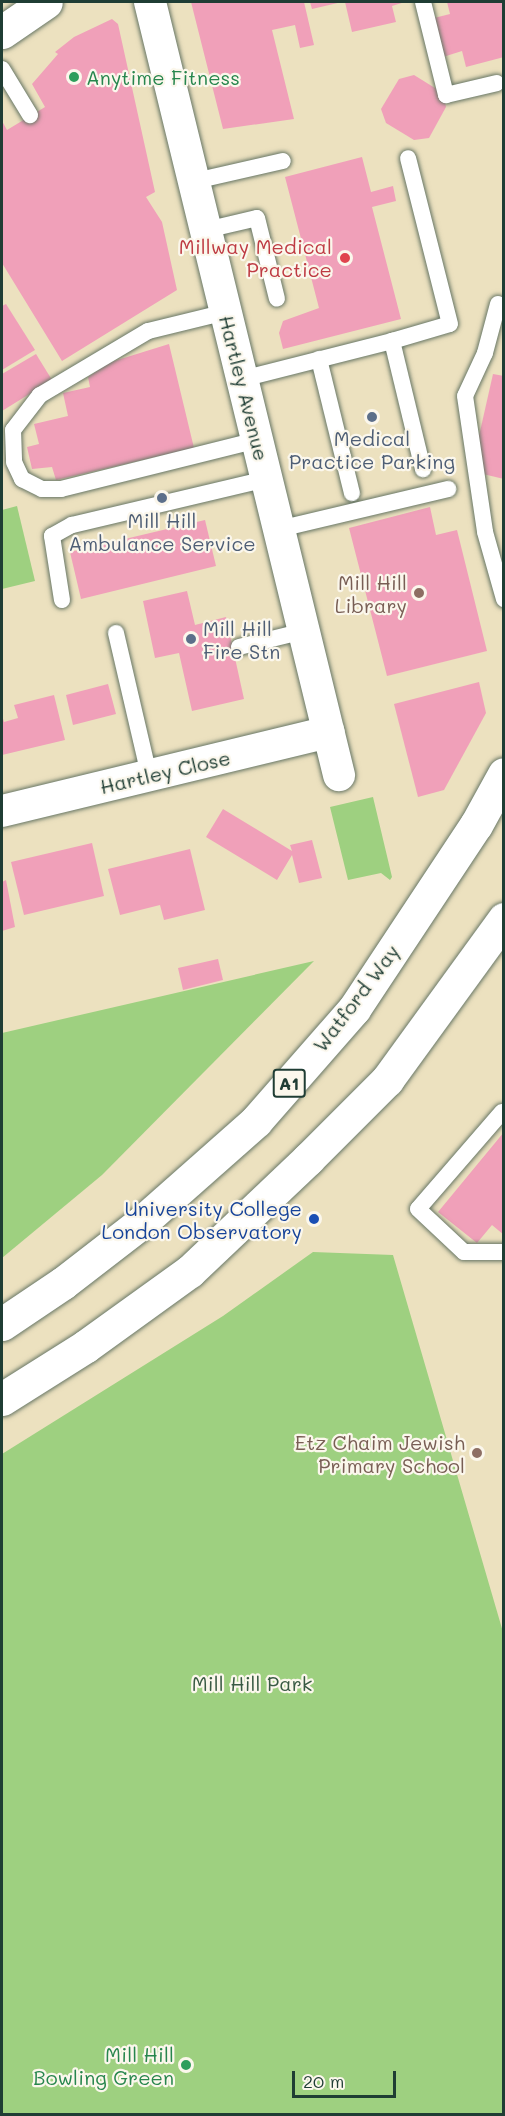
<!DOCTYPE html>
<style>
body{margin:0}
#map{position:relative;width:505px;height:2116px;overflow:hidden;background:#ece1bf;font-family:Mali,sans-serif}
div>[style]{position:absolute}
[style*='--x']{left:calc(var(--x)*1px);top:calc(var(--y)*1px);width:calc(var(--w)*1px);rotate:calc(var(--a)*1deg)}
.green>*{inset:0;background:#9ed080}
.building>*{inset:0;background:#f0a0b9}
.roads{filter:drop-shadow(0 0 2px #677665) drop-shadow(0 0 2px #677665)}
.lane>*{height:16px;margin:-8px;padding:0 8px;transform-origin:8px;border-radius:8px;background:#fff}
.street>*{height:32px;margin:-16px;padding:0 16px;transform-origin:16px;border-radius:16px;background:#fff}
.secondary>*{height:33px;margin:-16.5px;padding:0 16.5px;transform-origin:16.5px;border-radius:16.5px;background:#fff}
.highway>*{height:33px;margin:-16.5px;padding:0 16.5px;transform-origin:16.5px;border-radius:16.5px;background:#fff}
.dots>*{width:16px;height:16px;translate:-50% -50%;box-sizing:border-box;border:3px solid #fbf7ec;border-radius:50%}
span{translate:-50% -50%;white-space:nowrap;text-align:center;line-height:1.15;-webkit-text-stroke:4.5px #fbf7ec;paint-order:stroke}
.shield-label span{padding:2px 4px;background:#fbf7ec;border:2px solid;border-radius:4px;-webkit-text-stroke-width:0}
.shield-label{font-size:18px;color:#1f3d34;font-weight:700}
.leisure-label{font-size:20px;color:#27864d}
.left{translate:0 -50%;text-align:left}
.right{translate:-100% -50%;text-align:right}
.health-label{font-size:20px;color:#be3a42}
.street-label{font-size:20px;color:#1f3d34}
.service-label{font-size:20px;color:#4e5e75}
.education-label{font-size:20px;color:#785e54}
.transit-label{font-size:20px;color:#164399}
.park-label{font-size:20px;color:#385a43}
.frame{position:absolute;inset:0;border:3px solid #1f3d34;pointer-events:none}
.scale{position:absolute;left:292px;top:2071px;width:104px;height:27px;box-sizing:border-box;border:3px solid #1f3d34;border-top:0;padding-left:8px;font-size:18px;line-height:21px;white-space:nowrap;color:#1f3d34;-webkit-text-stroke:4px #fbf7ec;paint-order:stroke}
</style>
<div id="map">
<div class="green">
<div style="clip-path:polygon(17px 506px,35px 581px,2px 589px,2px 510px)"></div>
<div style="clip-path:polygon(373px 797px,392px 877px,390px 880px,381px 873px,348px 880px,330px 807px)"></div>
<div style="clip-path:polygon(314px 961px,102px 1175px,2px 1258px,2px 1033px)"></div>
<div style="clip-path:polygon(313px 1252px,393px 1255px,503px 1632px,503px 2114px,2px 2114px,2px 1454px,223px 1316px)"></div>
</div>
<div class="building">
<div style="clip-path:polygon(191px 2px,304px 2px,314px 45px,300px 48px,295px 25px,272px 30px,294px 119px,223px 129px)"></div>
<div style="clip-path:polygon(310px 2px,342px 2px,312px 9px)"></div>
<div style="clip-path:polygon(345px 2px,405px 2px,392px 6px,396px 22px,352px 32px)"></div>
<div style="clip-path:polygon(447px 2px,504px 2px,504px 57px,466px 67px,462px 51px,443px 57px,434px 18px,450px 14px)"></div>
<div style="clip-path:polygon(112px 19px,118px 24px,155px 192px,146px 197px,162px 222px,177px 290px,62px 361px,2px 263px,2px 121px,7px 130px,45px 107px,32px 84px,58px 54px,55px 52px,74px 37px)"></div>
<div style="clip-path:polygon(414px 75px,443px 93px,446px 107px,429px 138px,414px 140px,386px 123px,381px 109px,399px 79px)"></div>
<div style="clip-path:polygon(362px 157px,371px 192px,393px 186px,396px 201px,372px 207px,401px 319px,283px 349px,279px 333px,283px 321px,319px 308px,285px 177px)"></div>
<div style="clip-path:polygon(6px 304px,35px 350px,2px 370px,2px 306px)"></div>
<div style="clip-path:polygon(169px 344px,194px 448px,56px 480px,52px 467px,32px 469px,27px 447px,39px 444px,34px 424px,68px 416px,63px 393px,90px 387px,88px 377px,111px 362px)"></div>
<div style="clip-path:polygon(36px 354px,52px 380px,2px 411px,2px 374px)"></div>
<div style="clip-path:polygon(493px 374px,504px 376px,504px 479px,483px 474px,479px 436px)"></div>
<div style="clip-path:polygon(430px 507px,436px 535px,457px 530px,487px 651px,387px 676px,349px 528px)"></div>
<div style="clip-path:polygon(205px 520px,216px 566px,81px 599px,70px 552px)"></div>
<div style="clip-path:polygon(187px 591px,195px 625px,226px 617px,244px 699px,192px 711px,179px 653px,155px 658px,143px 601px)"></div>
<div style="clip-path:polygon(479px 682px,486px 713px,444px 790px,418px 797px,394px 704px)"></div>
<div style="clip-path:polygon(108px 684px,116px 714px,73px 725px,66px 695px)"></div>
<div style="clip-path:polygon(54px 695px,65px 740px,2px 755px,2px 715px,4px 722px,18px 718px,14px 705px)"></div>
<div style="clip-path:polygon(223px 809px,292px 851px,290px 845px,312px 840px,322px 878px,299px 883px,292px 855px,277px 880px,206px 837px)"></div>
<div style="clip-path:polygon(92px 843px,104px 896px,24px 915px,11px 862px)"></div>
<div style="clip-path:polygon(190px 849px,205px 910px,164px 920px,160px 905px,120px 915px,108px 869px)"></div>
<div style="clip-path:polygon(6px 880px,15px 927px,2px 931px,2px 882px)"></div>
<div style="clip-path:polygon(218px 959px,223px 980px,183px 990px,178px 968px)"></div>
<div style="clip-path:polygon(504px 1132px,504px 1235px,492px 1225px,477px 1243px,438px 1212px)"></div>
</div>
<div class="roads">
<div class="lane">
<div style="--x:423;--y:2;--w:96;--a:76.1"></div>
<div style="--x:446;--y:95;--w:52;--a:-13.2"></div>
<div style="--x:2;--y:69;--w:54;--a:58.7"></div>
<div style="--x:195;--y:181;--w:90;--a:-12.8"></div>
<div style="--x:206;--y:230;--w:52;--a:-13.2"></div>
<div style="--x:257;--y:218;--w:83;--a:76.1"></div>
<div style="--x:498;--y:304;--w:51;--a:104.9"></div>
<div style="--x:485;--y:353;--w:47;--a:114.9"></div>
<div style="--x:465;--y:396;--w:137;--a:81.6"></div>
<div style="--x:485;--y:532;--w:70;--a:74.2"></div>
<div style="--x:226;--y:312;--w:80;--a:166.3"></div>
<div style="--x:148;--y:331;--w:126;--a:149.3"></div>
<div style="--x:40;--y:395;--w:44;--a:127.6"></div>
<div style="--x:13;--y:430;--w:32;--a:88"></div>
<div style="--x:14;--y:462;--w:19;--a:65"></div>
<div style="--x:22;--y:479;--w:22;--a:27"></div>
<div style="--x:42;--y:489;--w:19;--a:0"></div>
<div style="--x:61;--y:489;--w:202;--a:-14"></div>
<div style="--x:392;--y:341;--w:60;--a:-16.3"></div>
<div style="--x:450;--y:324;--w:171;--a:-104.2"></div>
<div style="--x:319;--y:359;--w:138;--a:76.2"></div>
<div style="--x:242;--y:379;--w:155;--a:-14.2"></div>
<div style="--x:392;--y:341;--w:132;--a:76.4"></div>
<div style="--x:279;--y:529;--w:174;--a:-13.3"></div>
<div style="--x:62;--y:600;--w:65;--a:-98.9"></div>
<div style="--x:52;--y:536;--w:23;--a:-29"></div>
<div style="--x:72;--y:525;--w:199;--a:-13.3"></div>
<div style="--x:116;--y:633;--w:146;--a:76.9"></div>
<div style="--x:239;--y:647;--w:67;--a:-13.8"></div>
<div style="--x:502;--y:1112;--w:128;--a:130.9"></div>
<div style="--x:418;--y:1209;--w:63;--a:43.1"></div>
<div style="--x:464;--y:1252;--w:40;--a:0"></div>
</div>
<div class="street">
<div style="--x:150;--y:2;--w:796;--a:76.26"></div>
<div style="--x:2;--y:811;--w:336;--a:-13.6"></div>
</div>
<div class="secondary">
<div style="--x:2;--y:32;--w:53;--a:-34.3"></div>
</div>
<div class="highway">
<div style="--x:2;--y:1324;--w:73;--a:-33.9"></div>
<div style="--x:63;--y:1283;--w:100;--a:-37.7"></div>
<div style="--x:142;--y:1222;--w:152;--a:-41.5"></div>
<div style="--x:256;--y:1121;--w:149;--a:-48.8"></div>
<div style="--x:354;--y:1009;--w:221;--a:-56.5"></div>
<div style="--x:476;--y:825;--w:58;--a:-61.2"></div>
<div style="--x:2;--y:1399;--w:99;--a:-32.2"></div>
<div style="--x:86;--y:1346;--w:128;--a:-35.8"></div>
<div style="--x:190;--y:1271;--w:163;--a:-43.5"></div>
<div style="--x:308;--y:1159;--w:112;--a:-45"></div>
<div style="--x:387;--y:1080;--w:199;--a:-54"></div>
</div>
</div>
<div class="dots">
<div style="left:74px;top:77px;background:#2e9e5b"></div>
<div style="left:345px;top:258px;background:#e0444e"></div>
<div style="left:372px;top:417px;background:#5c6f8a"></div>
<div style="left:162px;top:498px;background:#5c6f8a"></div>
<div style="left:419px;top:593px;background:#8d6e63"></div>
<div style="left:191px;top:639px;background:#5c6f8a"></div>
<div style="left:314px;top:1219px;background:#1a4fb4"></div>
<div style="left:477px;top:1453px;background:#8d6e63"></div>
<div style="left:186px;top:2065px;background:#2e9e5b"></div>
</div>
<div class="shield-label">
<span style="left:289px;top:1083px">A1</span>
</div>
<div class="leisure-label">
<span class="left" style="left:86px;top:77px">Anytime Fitness</span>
<span class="right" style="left:174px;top:2066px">Mill Hill<br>Bowling Green</span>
</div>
<div class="health-label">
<span class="right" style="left:332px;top:258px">Millway Medical<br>Practice</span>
</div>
<div class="street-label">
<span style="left:244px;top:388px;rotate:76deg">Hartley Avenue</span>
<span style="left:165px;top:772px;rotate:-13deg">Hartley Close</span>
<span style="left:356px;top:998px;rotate:-53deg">Watford Way</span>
</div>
<div class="service-label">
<span style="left:372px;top:450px">Medical<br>Practice Parking</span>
<span style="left:162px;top:532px">Mill Hill<br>Ambulance Service</span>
<span class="left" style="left:203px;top:640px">Mill Hill<br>Fire Stn</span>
</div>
<div class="education-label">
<span class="right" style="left:407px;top:594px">Mill Hill<br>Library</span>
<span class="right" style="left:465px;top:1454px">Etz Chaim Jewish<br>Primary School</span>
</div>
<div class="transit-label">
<span class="right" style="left:302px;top:1220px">University College<br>London Observatory</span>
</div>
<div class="park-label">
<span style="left:252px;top:1683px">Mill Hill Park</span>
</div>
<div class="frame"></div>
<div class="scale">20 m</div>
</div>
